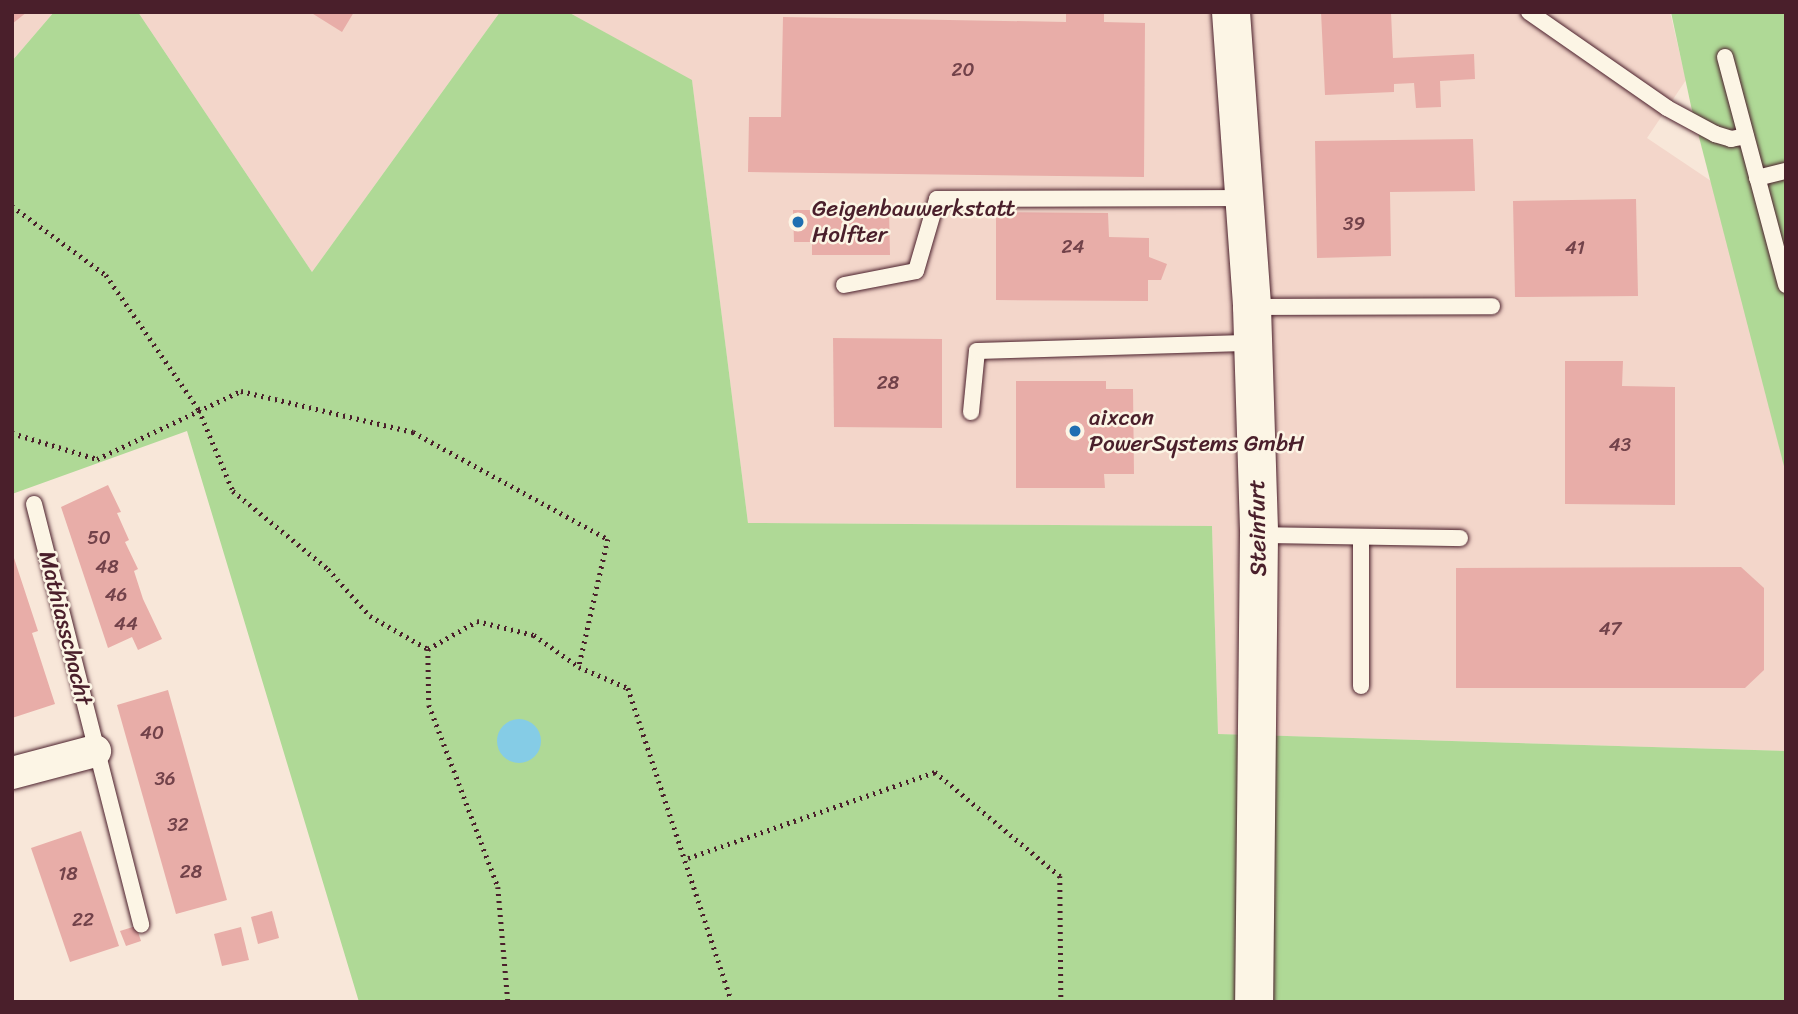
<!DOCTYPE html>
<style>
body{margin:0}
#map{position:relative;width:1798px;height:1014px;overflow:hidden;background:#f8e7d9;font-family:Sriracha,sans-serif}
div>[style]{position:absolute}
[style*='--x']{left:calc(var(--x)*1px);top:calc(var(--y)*1px);width:calc(var(--w)*1px);rotate:calc(var(--a)*1deg)}
.built>*{inset:0;background:#f3d6ca}
.green>*{inset:0;background:#afd996}
.water>*{inset:0;background:#85cce6}
.round{border-radius:50%}
.building>*{inset:0;background:#e8ada8}
.path>*{height:4.5px;margin-top:-2.25px;transform-origin:0;background:repeating-linear-gradient(90deg,#4a1f2b 0 2px,transparent 0 7px)}
.roads{filter:drop-shadow(0 0 2px #4a1f2b) drop-shadow(0 0 2px #4a1f2b)}
.lane>*{height:16px;margin:-8px;padding:0 8px;transform-origin:8px;border-radius:8px;background:#fcf5e5}
.street>*{height:32px;margin:-16px;padding:0 16px;transform-origin:16px;border-radius:16px;background:#fcf5e5}
.secondary>*{height:38px;margin:-19px;padding:0 19px;transform-origin:19px;border-radius:19px;background:#fcf5e5}
.dots>*{width:19px;height:19px;translate:-50% -50%;box-sizing:border-box;border:4px solid #fcf5e5;border-radius:50%}
span{translate:-50% -50%;white-space:nowrap;text-align:center;line-height:1.15;-webkit-text-stroke:5px #fcf5e5;paint-order:stroke}
.number-label{font-size:19px;color:#72424a}
.number-label span{-webkit-text-stroke-width:0}
.poi-label{font-size:23px;color:#4a1f2b}
.left{translate:0 -50%;text-align:left}
.street-label{font-size:23px;color:#4a1f2b}
.frame{position:absolute;inset:0;border:14px solid #4a1f2b;pointer-events:none}
</style>
<div id="map">
<div class="built">
<div style="clip-path:polygon(12px 12px,54px 12px,12px 61px)"></div>
<div style="clip-path:polygon(138px 12px,500px 12px,312px 272px)"></div>
<div style="clip-path:polygon(568px 12px,1670px 12px,1686px 80px,1647px 138px,1714px 183px,1786px 446px,1786px 751px,1218px 734px,1212px 526px,748px 523px,692px 81px)"></div>
</div>
<div class="green">
<div style="clip-path:polygon(54px 12px,138px 12px,312px 272px,500px 12px,568px 12px,692px 80px,748px 523px,1212px 526px,1218px 734px,1786px 751px,1786px 1002px,359px 1002px,187px 431px,12px 494px,12px 61px)"></div>
<div style="clip-path:polygon(1671px 12px,1786px 12px,1786px 474px,1691px 106px)"></div>
</div>
<div class="water">
<div class="round" style="left:497px;top:719px;width:44px;height:44px"></div>
</div>
<div class="building">
<div style="clip-path:polygon(12px 12px,27px 12px,12px 24px)"></div>
<div style="clip-path:polygon(310px 12px,354px 12px,342px 32px)"></div>
<div style="clip-path:polygon(1066px 12px,1104px 12px,1104px 22px,1145px 23px,1144px 177px,748px 172px,749px 117px,781px 117px,783px 17px,1066px 22px)"></div>
<div style="clip-path:polygon(1321px 12px,1391px 12px,1393px 58px,1474px 54px,1475px 79px,1440px 81px,1441px 107px,1416px 108px,1414px 83px,1394px 84px,1394px 92px,1325px 95px)"></div>
<div style="clip-path:polygon(1473px 139px,1475px 191px,1390px 192px,1391px 256px,1317px 258px,1315px 141px)"></div>
<div style="clip-path:polygon(1636px 199px,1638px 296px,1515px 297px,1513px 201px)"></div>
<div style="clip-path:polygon(793px 210px,889px 210px,890px 255px,812px 255px,812px 242px,794px 242px)"></div>
<div style="clip-path:polygon(996px 212px,1108px 213px,1109px 237px,1149px 238px,1149px 257px,1167px 264px,1161px 280px,1148px 280px,1148px 301px,996px 300px)"></div>
<div style="clip-path:polygon(833px 338px,942px 339px,942px 428px,834px 427px)"></div>
<div style="clip-path:polygon(1565px 361px,1623px 361px,1622px 386px,1675px 387px,1675px 505px,1565px 504px)"></div>
<div style="clip-path:polygon(1016px 381px,1106px 381px,1106px 389px,1133px 389px,1134px 474px,1104px 474px,1105px 488px,1016px 488px)"></div>
<div style="clip-path:polygon(108px 485px,121px 512px,117px 513px,129px 540px,125px 542px,138px 569px,134px 571px,143px 599px,162px 639px,138px 650px,132px 637px,108px 648px,61px 507px)"></div>
<div style="clip-path:polygon(12px 552px,38px 631px,32px 633px,55px 704px,12px 718px)"></div>
<div style="clip-path:polygon(1741px 567px,1764px 588px,1764px 670px,1745px 688px,1456px 688px,1456px 568px)"></div>
<div style="clip-path:polygon(168px 690px,227px 900px,176px 914px,117px 705px)"></div>
<div style="clip-path:polygon(81px 831px,119px 946px,70px 962px,31px 848px)"></div>
<div style="clip-path:polygon(272px 911px,279px 938px,258px 944px,251px 917px)"></div>
<div style="clip-path:polygon(136px 926px,141px 941px,126px 946px,120px 931px)"></div>
<div style="clip-path:polygon(241px 927px,249px 960px,222px 966px,214px 934px)"></div>
</div>
<div class="path">
<div style="--x:12;--y:206;--w:117;--a:36.3"></div>
<div style="--x:106;--y:275;--w:164;--a:55.4"></div>
<div style="--x:199;--y:410;--w:88;--a:67.2"></div>
<div style="--x:233;--y:491;--w:123;--a:39.4"></div>
<div style="--x:328;--y:569;--w:63;--a:48.2"></div>
<div style="--x:370;--y:616;--w:67;--a:29.6"></div>
<div style="--x:428;--y:649;--w:56;--a:-29.7"></div>
<div style="--x:477;--y:621;--w:59;--a:13.8"></div>
<div style="--x:534;--y:635;--w:55;--a:35.4"></div>
<div style="--x:579;--y:667;--w:53;--a:23.2"></div>
<div style="--x:628;--y:688;--w:331;--a:71.7"></div>
<div style="--x:12;--y:433;--w:89;--a:17"></div>
<div style="--x:97;--y:459;--w:159;--a:-25.3"></div>
<div style="--x:241;--y:391;--w:177;--a:13.4"></div>
<div style="--x:413;--y:432;--w:222;--a:28.8"></div>
<div style="--x:608;--y:539;--w:131;--a:102.8"></div>
<div style="--x:428;--y:649;--w:56;--a:89"></div>
<div style="--x:429;--y:705;--w:195;--a:69.2"></div>
<div style="--x:498;--y:887;--w:115;--a:85"></div>
<div style="--x:688;--y:858;--w:262;--a:-19.2"></div>
<div style="--x:935;--y:772;--w:163;--a:39.8"></div>
<div style="--x:1060;--y:876;--w:126;--a:89.5"></div>
</div>
<div class="roads">
<div class="lane">
<div style="--x:1529;--y:12;--w:168;--a:34.8"></div>
<div style="--x:1667;--y:108;--w:55;--a:28.4"></div>
<div style="--x:1715;--y:134;--w:17;--a:17"></div>
<div style="--x:1731;--y:139;--w:15;--a:-11"></div>
<div style="--x:1725;--y:57;--w:236;--a:75"></div>
<div style="--x:1757;--y:178;--w:30;--a:-14"></div>
<div style="--x:844;--y:285;--w:73;--a:-11"></div>
<div style="--x:916;--y:271;--w:75;--a:-73.7"></div>
<div style="--x:937;--y:199;--w:309;--a:-0.2"></div>
<div style="--x:1252;--y:307;--w:240;--a:-0.2"></div>
<div style="--x:971;--y:412;--w:61;--a:-84.4"></div>
<div style="--x:977;--y:351;--w:276;--a:-1.7"></div>
<div style="--x:34;--y:504;--w:434;--a:75.7"></div>
<div style="--x:1259;--y:535;--w:201;--a:0.9"></div>
<div style="--x:1361;--y:537;--w:149;--a:90"></div>
</div>
<div class="street">
<div style="--x:12;--y:773;--w:86;--a:-14.8"></div>
</div>
<div class="secondary">
<div style="--x:1231;--y:12;--w:296;--a:85.9"></div>
<div style="--x:1252;--y:307;--w:228;--a:88.2"></div>
<div style="--x:1259;--y:535;--w:467;--a:90.6"></div>
</div>
</div>
<div class="dots">
<div style="left:798px;top:222px;background:#1f6fb2"></div>
<div style="left:1075px;top:431px;background:#1f6fb2"></div>
</div>
<div class="number-label">
<span style="left:963px;top:70px">20</span>
<span style="left:1354px;top:224px">39</span>
<span style="left:1073px;top:247px">24</span>
<span style="left:1575px;top:248px">41</span>
<span style="left:888px;top:383px">28</span>
<span style="left:1620px;top:445px">43</span>
<span style="left:99px;top:538px">50</span>
<span style="left:107px;top:567px">48</span>
<span style="left:116px;top:595px">46</span>
<span style="left:126px;top:624px">44</span>
<span style="left:1610px;top:629px">47</span>
<span style="left:152px;top:733px">40</span>
<span style="left:165px;top:779px">36</span>
<span style="left:178px;top:825px">32</span>
<span style="left:191px;top:872px">28</span>
<span style="left:68px;top:874px">18</span>
<span style="left:83px;top:920px">22</span>
</div>
<div class="poi-label">
<span class="left" style="left:812px;top:222px">Geigenbauwerkstatt<br>Holfter</span>
<span class="left" style="left:1089px;top:431px">aixcon<br>PowerSystems GmbH</span>
</div>
<div class="street-label">
<span style="left:1258px;top:528px;rotate:-91deg">Steinfurt</span>
<span style="left:65px;top:628px;rotate:76deg">Mathiasschacht</span>
</div>
<div class="frame"></div>
</div>
